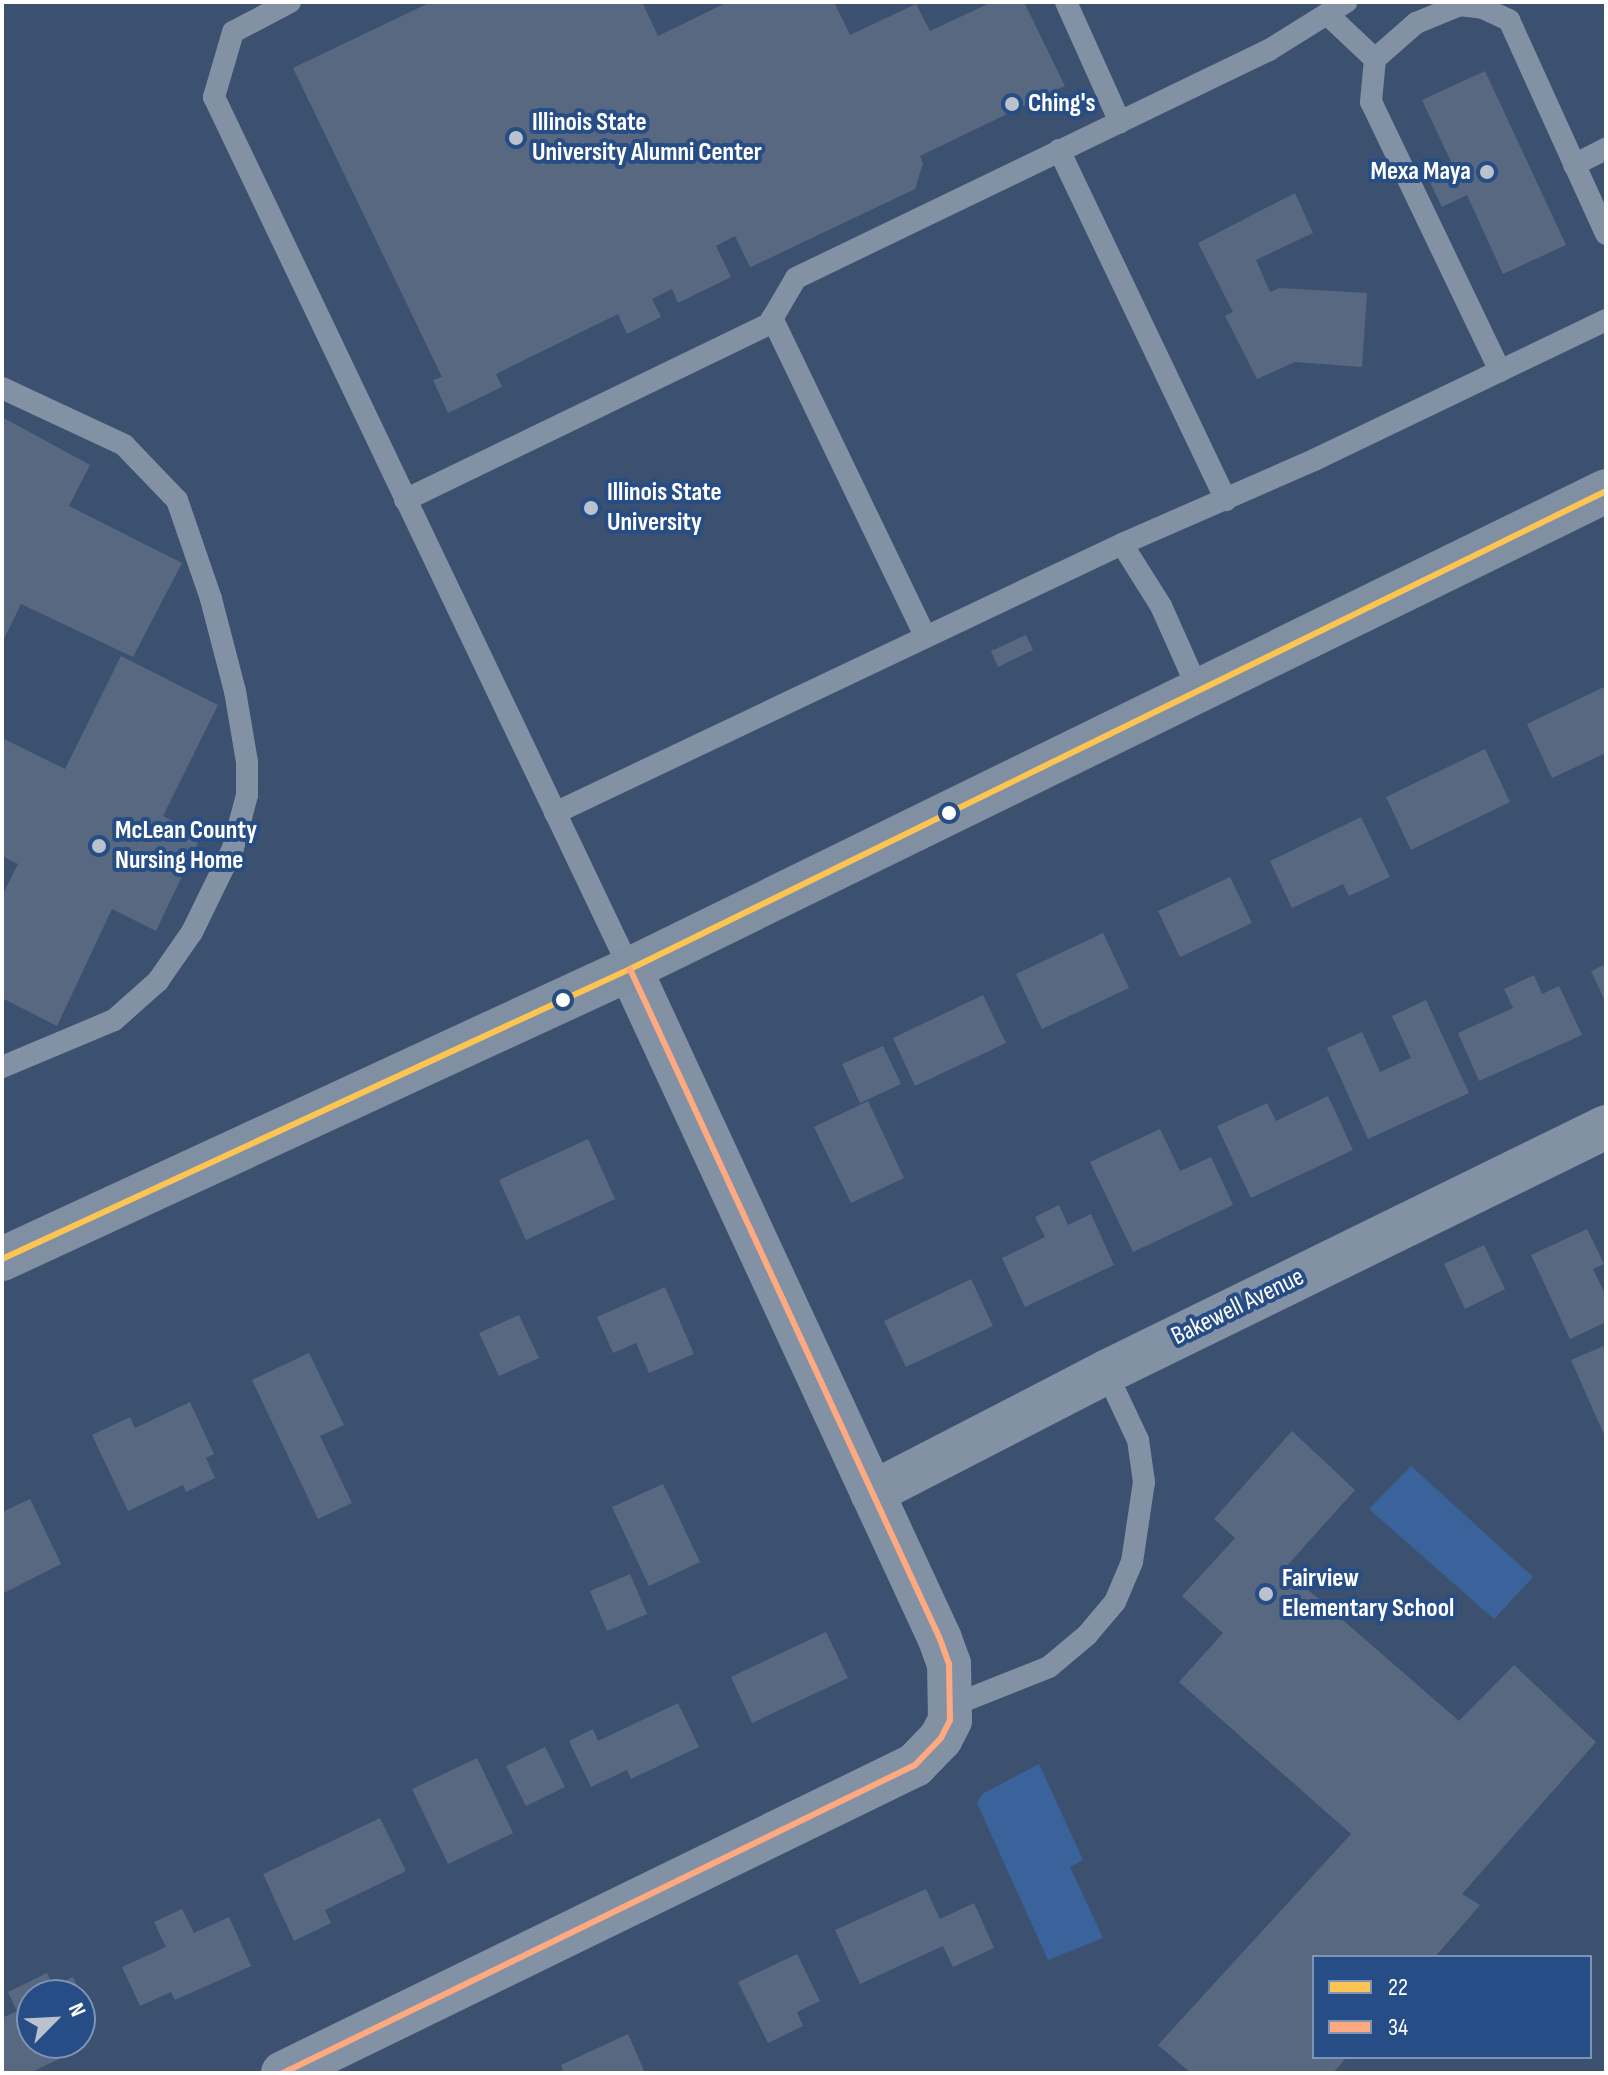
<!DOCTYPE html>
<style>
body{margin:0}
#map{position:relative;width:1608px;height:2075px;overflow:hidden;background:#3c516f;font-family:"Sofia Sans Condensed",sans-serif}
div>[style]{position:absolute}
[style*='--x']{left:calc(var(--x)*1px);top:calc(var(--y)*1px);width:calc(var(--w)*1px);rotate:calc(var(--a)*1deg)}
.green>*{inset:0;background:#3b639b}
.building>*{inset:0;background:#586880}
.lane>*{height:22px;margin:-11px;padding:0 11px;transform-origin:11px;border-radius:11px;background:#8391a5}
.street>*{height:44px;margin:-22px;padding:0 22px;transform-origin:22px;border-radius:22px;background:#8391a5}
.primary>*{height:44px;margin:-22px;padding:0 22px;transform-origin:22px;border-radius:22px;background:#818fa3}
.bus-1>*{height:6px;margin:-3px;padding:0 3px;transform-origin:3px;border-radius:3px;background:#fcc553}
.bus-2>*{height:6px;margin:-3px;padding:0 3px;transform-origin:3px;border-radius:3px;background:#ffa980}
.dots>*{width:22px;height:22px;translate:-50% -50%;box-sizing:border-box;border:4px solid #264d85;border-radius:50%}
span{translate:-50% -50%;white-space:nowrap;text-align:center;line-height:1.15;-webkit-text-stroke:8px #264d85;paint-order:stroke}
.poi-label{font-size:26px;color:#fff;font-weight:700}
.left{translate:0 -50%;text-align:left}
.right{translate:-100% -50%;text-align:right}
.street-label{font-size:26px;color:#fff}
.frame{position:absolute;inset:0;border:4px solid #fff;pointer-events:none}
.legend{position:absolute;left:1312px;top:1955px;width:280px;height:104px;box-sizing:border-box;background:#264d85;border:2px solid #7d94b6;margin:0;padding:10px 14px;list-style:none;font-size:24px;color:#fff}
.legend li{display:flex;align-items:center;gap:16px;height:40px}
.legend b{width:40px;border:2px solid #7d94b6}
.north{position:absolute;left:16px;top:1979px;width:80px;height:80px;box-sizing:border-box;background:#264d85;border:2px solid #7d94b6;border-radius:50%;rotate:66deg;font-size:22px;font-weight:700;line-height:32px;text-align:center;color:#fff}
.north::after{content:'';display:block;margin:auto;width:28px;height:36px;background:#bbc2cd;clip-path:polygon(50% 0,100% 100%,50% 72%,0 100%)}
</style>
<div id="map">
<div class="green">
<div style="clip-path:polygon(1411px 1466px,1533px 1577px,1494px 1619px,1369px 1509px)"></div>
<div style="clip-path:polygon(1039px 1764px,1083px 1860px,1070px 1867px,1103px 1938px,1048px 1960px,977px 1803px,982px 1794px)"></div>
</div>
<div class="building">
<div style="clip-path:polygon(431px 2px,642px 2px,658px 36px,728px 2px,834px 2px,850px 35px,916px 4px,930px 31px,992px 2px,1024px 2px,1065px 86px,920px 156px,923px 163px,915px 189px,753px 266px,750px 267px,735px 236px,716px 246px,731px 277px,678px 303px,672px 289px,652px 299px,661px 317px,627px 334px,618px 314px,496px 374px,502px 387px,448px 413px,433px 380px,442px 377px,293px 68px)"></div>
<div style="clip-path:polygon(1485px 71px,1566px 245px,1503px 274px,1467px 195px,1442px 207px,1428px 178px,1453px 166px,1422px 100px)"></div>
<div style="clip-path:polygon(1295px 193px,1313px 233px,1256px 260px,1270px 292px,1279px 288px,1367px 293px,1362px 367px,1295px 362px,1257px 379px,1225px 316px,1233px 312px,1198px 243px)"></div>
<div style="clip-path:polygon(2px 417px,90px 465px,69px 506px,182px 563px,133px 657px,21px 604px,2px 643px)"></div>
<div style="clip-path:polygon(1026px 635px,1033px 650px,998px 667px,991px 651px)"></div>
<div style="clip-path:polygon(121px 656px,218px 705px,163px 816px,201px 836px,156px 931px,112px 909px,57px 1026px,2px 998px,2px 896px,18px 864px,2px 856px,2px 738px,65px 769px)"></div>
<div style="clip-path:polygon(1606px 686px,1606px 753px,1552px 778px,1527px 724px)"></div>
<div style="clip-path:polygon(1485px 749px,1510px 802px,1411px 850px,1386px 797px)"></div>
<div style="clip-path:polygon(1361px 817px,1390px 877px,1349px 896px,1343px 884px,1292px 908px,1270px 861px)"></div>
<div style="clip-path:polygon(1230px 877px,1252px 923px,1180px 957px,1158px 911px)"></div>
<div style="clip-path:polygon(1103px 933px,1129px 988px,1042px 1029px,1016px 974px)"></div>
<div style="clip-path:polygon(1606px 964px,1606px 1003px,1591px 971px)"></div>
<div style="clip-path:polygon(1534px 975px,1542px 994px,1559px 986px,1582px 1035px,1479px 1081px,1458px 1033px,1513px 1008px,1504px 989px)"></div>
<div style="clip-path:polygon(983px 995px,1006px 1043px,915px 1086px,893px 1038px)"></div>
<div style="clip-path:polygon(1426px 1000px,1469px 1093px,1368px 1139px,1327px 1048px,1362px 1032px,1380px 1072px,1411px 1058px,1392px 1016px)"></div>
<div style="clip-path:polygon(883px 1046px,901px 1084px,860px 1103px,842px 1064px)"></div>
<div style="clip-path:polygon(1328px 1096px,1353px 1150px,1251px 1198px,1217px 1126px,1267px 1103px,1276px 1121px)"></div>
<div style="clip-path:polygon(868px 1101px,904px 1178px,851px 1203px,814px 1127px)"></div>
<div style="clip-path:polygon(1160px 1129px,1180px 1171px,1211px 1157px,1233px 1205px,1133px 1252px,1090px 1162px)"></div>
<div style="clip-path:polygon(588px 1139px,615px 1199px,526px 1240px,499px 1180px)"></div>
<div style="clip-path:polygon(1059px 1205px,1068px 1225px,1091px 1214px,1114px 1265px,1025px 1307px,1002px 1258px,1045px 1237px,1035px 1217px)"></div>
<div style="clip-path:polygon(1587px 1229px,1604px 1264px,1593px 1269px,1606px 1296px,1606px 1322px,1570px 1339px,1531px 1255px)"></div>
<div style="clip-path:polygon(1484px 1245px,1505px 1289px,1465px 1309px,1444px 1264px)"></div>
<div style="clip-path:polygon(971px 1279px,993px 1326px,906px 1367px,884px 1321px)"></div>
<div style="clip-path:polygon(665px 1287px,694px 1354px,649px 1373px,636px 1343px,613px 1353px,597px 1317px)"></div>
<div style="clip-path:polygon(519px 1315px,539px 1358px,499px 1376px,479px 1333px)"></div>
<div style="clip-path:polygon(1606px 1345px,1606px 1439px,1571px 1360px)"></div>
<div style="clip-path:polygon(309px 1353px,344px 1425px,320px 1436px,352px 1503px,318px 1519px,252px 1380px)"></div>
<div style="clip-path:polygon(190px 1402px,214px 1454px,206px 1458px,215px 1478px,186px 1492px,183px 1485px,128px 1511px,92px 1435px,130px 1417px,135px 1428px)"></div>
<div style="clip-path:polygon(1292px 1431px,1355px 1490px,1284px 1569px,1459px 1721px,1514px 1665px,1596px 1742px,1462px 1894px,1480px 1905px,1435px 1957px,1314px 1957px,1314px 2057px,1347px 2057px,1333px 2073px,1191px 2073px,1158px 2045px,1351px 1834px,1179px 1682px,1223px 1633px,1182px 1596px,1235px 1538px,1214px 1519px)"></div>
<div style="clip-path:polygon(663px 1484px,700px 1562px,649px 1586px,612px 1507px)"></div>
<div style="clip-path:polygon(30px 1499px,61px 1564px,2px 1594px,2px 1512px)"></div>
<div style="clip-path:polygon(630px 1574px,647px 1614px,607px 1631px,590px 1591px)"></div>
<div style="clip-path:polygon(826px 1632px,848px 1678px,752px 1723px,731px 1677px)"></div>
<div style="clip-path:polygon(678px 1703px,699px 1747px,631px 1779px,627px 1770px,591px 1787px,569px 1741px,593px 1729px,598px 1741px)"></div>
<div style="clip-path:polygon(545px 1747px,565px 1787px,526px 1806px,506px 1766px)"></div>
<div style="clip-path:polygon(477px 1758px,513px 1833px,448px 1864px,412px 1789px)"></div>
<div style="clip-path:polygon(380px 1818px,406px 1871px,325px 1910px,331px 1923px,294px 1941px,263px 1874px)"></div>
<div style="clip-path:polygon(926px 1889px,940px 1919px,974px 1903px,994px 1948px,953px 1967px,943px 1946px,860px 1984px,835px 1930px)"></div>
<div style="clip-path:polygon(182px 1909px,194px 1933px,229px 1917px,251px 1966px,175px 2000px,171px 1992px,140px 2006px,122px 1967px,166px 1947px,154px 1922px)"></div>
<div style="clip-path:polygon(797px 1954px,820px 2001px,797px 2012px,803px 2026px,768px 2043px,738px 1982px)"></div>
<div style="clip-path:polygon(47px 1973px,53px 1986px,73px 1977px,93px 2019px,80px 2025px,80px 1995px,32px 1995px,32px 2043px,56px 2043px,63px 2057px,30px 2073px,2px 2073px,2px 2018px,17px 2011px,8px 1992px)"></div>
<div style="clip-path:polygon(628px 2034px,645px 2073px,564px 2073px,561px 2065px)"></div>
</div>
<div class="lane">
<div style="--x:290;--y:2;--w:64;--a:152.2"></div>
<div style="--x:233;--y:32;--w:68;--a:106.3"></div>
<div style="--x:214;--y:97;--w:966;--a:64.5"></div>
<div style="--x:1066;--y:2;--w:132;--a:65.8"></div>
<div style="--x:1327;--y:14;--w:66;--a:43.2"></div>
<div style="--x:1059;--y:150;--w:388;--a:64.5"></div>
<div style="--x:1574;--y:165;--w:36;--a:-27"></div>
<div style="--x:772;--y:318;--w:353;--a:64.3"></div>
<div style="--x:1500;--y:371;--w:298;--a:-115.6"></div>
<div style="--x:1371;--y:102;--w:43;--a:-84.7"></div>
<div style="--x:1375;--y:59;--w:55;--a:-41.3"></div>
<div style="--x:1416;--y:23;--w:48;--a:-22.2"></div>
<div style="--x:1460;--y:5;--w:23;--a:7"></div>
<div style="--x:1483;--y:8;--w:29;--a:25"></div>
<div style="--x:1509;--y:20;--w:235;--a:65.6"></div>
<div style="--x:2;--y:388;--w:135;--a:25"></div>
<div style="--x:124;--y:445;--w:76;--a:46.1"></div>
<div style="--x:177;--y:500;--w:105;--a:71"></div>
<div style="--x:211;--y:599;--w:95;--a:75.4"></div>
<div style="--x:235;--y:691;--w:72;--a:80.4"></div>
<div style="--x:247;--y:762;--w:33;--a:90"></div>
<div style="--x:247;--y:795;--w:55;--a:104.8"></div>
<div style="--x:233;--y:848;--w:93;--a:116"></div>
<div style="--x:192;--y:932;--w:60;--a:124.8"></div>
<div style="--x:158;--y:981;--w:59;--a:138.4"></div>
<div style="--x:114;--y:1020;--w:121;--a:157.2"></div>
<div style="--x:405;--y:500;--w:404;--a:-25.8"></div>
<div style="--x:769;--y:324;--w:53;--a:-59.6"></div>
<div style="--x:796;--y:278;--w:525;--a:-25.74"></div>
<div style="--x:1269;--y:50;--w:91;--a:-31.9"></div>
<div style="--x:1122;--y:544;--w:73;--a:57.8"></div>
<div style="--x:1161;--y:606;--w:91;--a:66"></div>
<div style="--x:555;--y:813;--w:628;--a:-25.38"></div>
<div style="--x:1122;--y:544;--w:210;--a:-23.6"></div>
<div style="--x:1314;--y:460;--w:324;--a:-25.6"></div>
<div style="--x:951;--y:1706;--w:105;--a:-21.7"></div>
<div style="--x:1049;--y:1667;--w:50;--a:-40.1"></div>
<div style="--x:1087;--y:1635;--w:43;--a:-49.7"></div>
<div style="--x:1115;--y:1602;--w:43;--a:-67"></div>
<div style="--x:1132;--y:1562;--w:81;--a:-81.5"></div>
<div style="--x:1144;--y:1482;--w:42;--a:-98.1"></div>
<div style="--x:1138;--y:1440;--w:75;--a:-115.2"></div>
</div>
<div class="street">
<div style="--x:872;--y:1493;--w:263;--a:-27.3"></div>
<div style="--x:1106;--y:1372;--w:557;--a:-26.1"></div>
<div style="--x:283;--y:2073;--w:703;--a:-25.98"></div>
<div style="--x:915;--y:1765;--w:37;--a:-46"></div>
<div style="--x:941;--y:1738;--w:20;--a:-63"></div>
<div style="--x:950;--y:1720;--w:56;--a:-91"></div>
<div style="--x:949;--y:1664;--w:27;--a:-110"></div>
<div style="--x:940;--y:1639;--w:738;--a:-114.83"></div>
</div>
<div class="primary">
<div style="--x:2;--y:1259;--w:692;--a:-24.79"></div>
<div style="--x:630;--y:969;--w:1087;--a:-26.09"></div>
</div>
<div class="bus-1">
<div style="--x:2;--y:1259;--w:692;--a:-24.79"></div>
<div style="--x:630;--y:969;--w:1087;--a:-26.09"></div>
</div>
<div class="bus-2">
<div style="--x:283;--y:2073;--w:703;--a:-25.98"></div>
<div style="--x:915;--y:1765;--w:37;--a:-46"></div>
<div style="--x:941;--y:1738;--w:20;--a:-63"></div>
<div style="--x:950;--y:1720;--w:56;--a:-91"></div>
<div style="--x:949;--y:1664;--w:27;--a:-110"></div>
<div style="--x:940;--y:1639;--w:738;--a:-114.83"></div>
</div>
<div class="dots">
<div style="left:1012px;top:104px;background:#bbc2cd"></div>
<div style="left:516px;top:138px;background:#bbc2cd"></div>
<div style="left:1487px;top:172px;background:#bbc2cd"></div>
<div style="left:591px;top:508px;background:#bbc2cd"></div>
<div style="left:949px;top:813px;background:#fff"></div>
<div style="left:99px;top:846px;background:#bbc2cd"></div>
<div style="left:563px;top:1000px;background:#fff"></div>
<div style="left:1266px;top:1594px;background:#bbc2cd"></div>
</div>
<div class="poi-label">
<span class="left" style="left:1028px;top:104px">Ching's</span>
<span class="left" style="left:532px;top:138px">Illinois State<br>University Alumni Center</span>
<span class="right" style="left:1471px;top:172px">Mexa Maya</span>
<span class="left" style="left:607px;top:508px">Illinois State<br>University</span>
<span class="left" style="left:115px;top:846px">McLean County<br>Nursing Home</span>
<span class="left" style="left:1282px;top:1594px">Fairview<br>Elementary School</span>
</div>
<div class="street-label">
<span style="left:1238px;top:1307px;rotate:-26deg">Bakewell Avenue</span>
</div>
<div class="frame"></div>
<ul class="legend">
<li><b style="height:10px;background:#fcc553"></b>22</li>
<li><b style="height:10px;background:#ffa980"></b>34</li>
</ul>
<div class="north">N</div>
</div>
